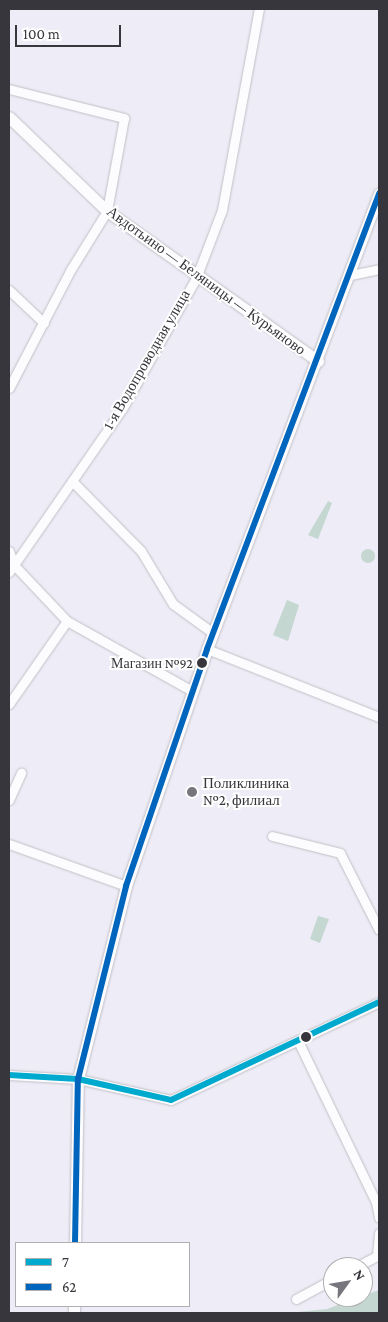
<!DOCTYPE html>
<meta charset="utf-8">
<style>
body{margin:0}
#map{position:relative;width:388px;height:1322px;overflow:hidden;background:#eeecf6;font-family:"Crimson Pro",serif}
div>[style]{position:absolute}
[style*='--x']{left:calc(var(--x)*1px);top:calc(var(--y)*1px);width:calc(var(--w)*1px);rotate:calc(var(--a)*1deg)}
.green>*{inset:0;background:#c4d7d1}
.round{border-radius:50%}
.roads{filter:drop-shadow(0 0 1px #c1c0c7) drop-shadow(0 0 1px #c1c0c7)}
.minor>*{height:9px;margin:-4.5px;padding:0 4.5px;transform-origin:4.5px;border-radius:4.5px;background:#fcfcfe}
.major>*{height:11px;margin:-5.5px;padding:0 5.5px;transform-origin:5.5px;border-radius:5.5px;background:#fcfcfe}
.bus-1>*{height:6px;margin:-3px;padding:0 3px;transform-origin:3px;border-radius:3px;background:#00a9ce}
.bus-2>*{height:6px;margin:-3px;padding:0 3px;transform-origin:3px;border-radius:3px;background:#0065bd}
.dots>*{width:14px;height:14px;translate:-50% -50%;box-sizing:border-box;border:2px solid #fff;border-radius:50%}
span{translate:-50% -50%;white-space:nowrap;text-align:center;line-height:1.15;-webkit-text-stroke:4px #fff;paint-order:stroke}
.bus-label{font-size:14px;color:#37363c}
.right{translate:-100% -50%;text-align:right}
.street-label{font-size:15px;color:#37363c}
.poi-label{font-size:15px;color:#37363c}
.left{translate:0 -50%;text-align:left}
.frame{position:absolute;inset:0;border:10px solid #37363c;pointer-events:none}
.legend{position:absolute;left:15px;top:1242px;width:175px;height:65px;box-sizing:border-box;background:#fff;border:1px solid #afafb1;margin:0;padding:6px 9px;list-style:none;font-size:15px;color:#37363c}
.legend li{display:flex;align-items:center;gap:10px;height:25px}
.legend b{width:25px;border:1px solid #afafb1}
.north{position:absolute;left:323px;top:1257px;width:50px;height:50px;box-sizing:border-box;background:#fff;border:1px solid #afafb1;border-radius:50%;rotate:58deg;font-size:14px;font-weight:700;line-height:20px;text-align:center;color:#37363c}
.north::after{content:'';display:block;margin:auto;width:18px;height:22px;background:#77767d;clip-path:polygon(50% 0,100% 100%,50% 72%,0 100%)}
.scale{position:absolute;left:15px;top:25px;width:106px;height:22px;box-sizing:border-box;border:2px solid #37363c;border-top:0;padding-left:6px;font-size:15px;line-height:18px;white-space:nowrap;color:#37363c;-webkit-text-stroke:4px #fff;paint-order:stroke}
</style>
<div id="map">
<div class="green">
<div style="clip-path:polygon(328px 501px,332px 503px,318px 539px,308px 535px)"></div>
<div class="round" style="left:361px;top:549px;width:14px;height:14px"></div>
<div style="clip-path:polygon(287px 600px,299px 605px,288px 641px,273px 635px)"></div>
<div style="clip-path:polygon(318px 916px,329px 919px,320px 943px,310px 939px)"></div>
<div style="clip-path:polygon(379px 1290px,379px 1313px,288px 1313px,327px 1309px)"></div>
</div>
<div class="roads">
<div class="minor">
<div style="--x:9;--y:89;--w:119;--a:14.2"></div>
<div style="--x:124;--y:118;--w:95;--a:100.4"></div>
<div style="--x:107;--y:211;--w:68;--a:121.8"></div>
<div style="--x:71;--y:269;--w:134;--a:117.5"></div>
<div style="--x:351;--y:275;--w:29;--a:-12"></div>
<div style="--x:9;--y:290;--w:48;--a:43.3"></div>
<div style="--x:72;--y:481;--w:98;--a:45.4"></div>
<div style="--x:141;--y:551;--w:62;--a:58.9"></div>
<div style="--x:173;--y:604;--w:49;--a:35.9"></div>
<div style="--x:9;--y:551;--w:15;--a:70"></div>
<div style="--x:14;--y:565;--w:77;--a:46.6"></div>
<div style="--x:67;--y:621;--w:143;--a:29.2"></div>
<div style="--x:9;--y:572;--w:198;--a:-55.3"></div>
<div style="--x:122;--y:409;--w:150;--a:-60.5"></div>
<div style="--x:196;--y:278;--w:73;--a:-69.1"></div>
<div style="--x:222;--y:210;--w:204;--a:-79.6"></div>
<div style="--x:207;--y:649;--w:185;--a:21.6"></div>
<div style="--x:9;--y:704;--w:101;--a:-55.1"></div>
<div style="--x:9;--y:800;--w:30;--a:-66"></div>
<div style="--x:272;--y:836;--w:70;--a:14"></div>
<div style="--x:340;--y:853;--w:86;--a:63.1"></div>
<div style="--x:9;--y:844;--w:124;--a:19.7"></div>
<div style="--x:298;--y:1041;--w:179;--a:64.2"></div>
<div style="--x:376;--y:1202;--w:16;--a:79"></div>
<div style="--x:9;--y:1075;--w:69;--a:3.3"></div>
<div style="--x:78;--y:1079;--w:95;--a:12.7"></div>
<div style="--x:171;--y:1100;--w:230;--a:-25.2"></div>
<div style="--x:356;--y:1267;--w:24;--a:-28"></div>
<div style="--x:377;--y:1256;--w:23;--a:-85"></div>
<div style="--x:296;--y:1299;--w:42;--a:-28.4"></div>
</div>
<div class="major">
<div style="--x:9;--y:117;--w:136;--a:43.8"></div>
<div style="--x:107;--y:211;--w:259;--a:35.4"></div>
<div style="--x:75;--y:1243;--w:164;--a:-89"></div>
<div style="--x:78;--y:1079;--w:199;--a:-76"></div>
<div style="--x:126;--y:886;--w:250;--a:-71.1"></div>
<div style="--x:207;--y:649;--w:487;--a:-69.3"></div>
<div style="--x:74;--y:1306;--w:7;--a:90"></div>
</div>
</div>
<div class="bus-1">
<div style="--x:9;--y:1075;--w:69;--a:3.3"></div>
<div style="--x:78;--y:1079;--w:95;--a:12.7"></div>
<div style="--x:171;--y:1100;--w:230;--a:-25.2"></div>
</div>
<div class="bus-2">
<div style="--x:75;--y:1243;--w:164;--a:-89"></div>
<div style="--x:78;--y:1079;--w:199;--a:-76"></div>
<div style="--x:126;--y:886;--w:250;--a:-71.1"></div>
<div style="--x:207;--y:649;--w:487;--a:-69.3"></div>
</div>
<div class="dots">
<div style="left:202px;top:663px;background:#37363c"></div>
<div style="left:192px;top:792px;background:#77767d"></div>
<div style="left:306px;top:1037px;background:#37363c"></div>
</div>
<div class="bus-label">
<span class="right" style="left:193px;top:663px">Магазин №92</span>
</div>
<div class="street-label">
<span style="left:206px;top:281px;rotate:36deg">Авдотьино — Беляницы — Курьяново</span>
<span style="left:147px;top:360px;rotate:-60deg">1-я Водопроводная улица</span>
</div>
<div class="poi-label">
<span class="left" style="left:203px;top:792px">Поликлиника<br>№2, филиал</span>
</div>
<div class="frame"></div>
<ul class="legend">
<li><b style="height:6px;background:#00a9ce"></b>7</li>
<li><b style="height:6px;background:#0065bd"></b>62</li>
</ul>
<div class="north">N</div>
<div class="scale">100 m</div>
</div>
